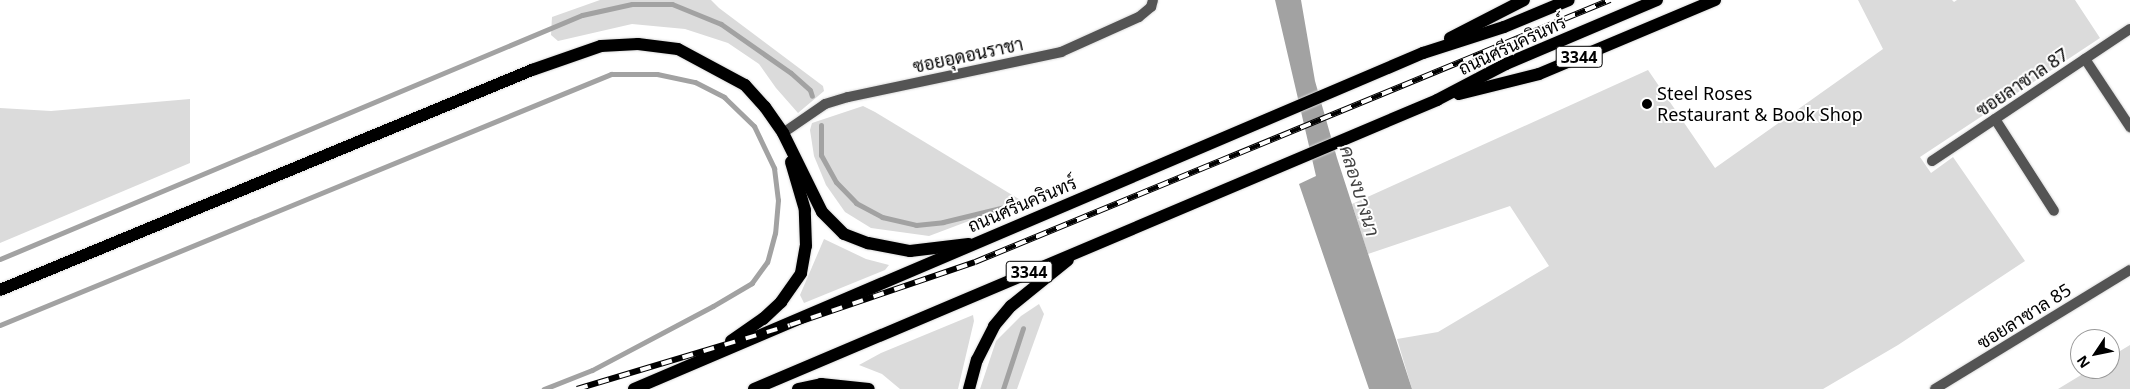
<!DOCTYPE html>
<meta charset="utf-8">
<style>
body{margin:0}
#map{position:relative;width:2130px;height:389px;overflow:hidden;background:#fff;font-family:"Noto Sans",Sarabun,sans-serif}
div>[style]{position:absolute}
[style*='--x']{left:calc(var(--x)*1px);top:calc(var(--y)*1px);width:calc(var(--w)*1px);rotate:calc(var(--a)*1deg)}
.green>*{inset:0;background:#dbdbdb}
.water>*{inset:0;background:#a2a2a2}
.stream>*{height:5px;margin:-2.5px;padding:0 2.5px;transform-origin:2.5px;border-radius:2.5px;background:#a2a2a2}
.roads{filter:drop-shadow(0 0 1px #dbdbdb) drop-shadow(0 0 1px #dbdbdb)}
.street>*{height:10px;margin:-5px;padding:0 5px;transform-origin:5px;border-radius:5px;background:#545454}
.primary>*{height:12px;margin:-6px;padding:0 6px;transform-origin:6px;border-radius:6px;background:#000}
.rail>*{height:5.5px;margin-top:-2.75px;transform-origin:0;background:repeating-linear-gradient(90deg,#fff 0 11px,#000 0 22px);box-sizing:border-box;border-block:1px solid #000}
.dots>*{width:14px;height:14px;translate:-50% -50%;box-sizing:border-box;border:2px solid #fff;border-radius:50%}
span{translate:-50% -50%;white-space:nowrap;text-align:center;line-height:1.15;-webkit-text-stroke:4px #fff;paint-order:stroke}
.shield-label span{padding:1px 4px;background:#fff;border:1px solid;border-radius:4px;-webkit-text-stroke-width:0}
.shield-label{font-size:16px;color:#000;font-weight:700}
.street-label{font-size:18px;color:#000}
.poi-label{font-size:18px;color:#000}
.left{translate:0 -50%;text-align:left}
.water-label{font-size:19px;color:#434343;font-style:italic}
.north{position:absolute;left:2070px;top:329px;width:50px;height:50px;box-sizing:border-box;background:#fff;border:1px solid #999;border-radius:50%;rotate:236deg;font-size:14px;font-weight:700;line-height:20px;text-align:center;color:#000}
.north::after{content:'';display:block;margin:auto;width:18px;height:22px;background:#000;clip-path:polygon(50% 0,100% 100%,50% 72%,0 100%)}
</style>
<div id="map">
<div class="green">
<div style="clip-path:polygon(600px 0,711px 0,719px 8px,823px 86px,824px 91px,798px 113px,776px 88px,759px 64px,728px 43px,685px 29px,632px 24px,558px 41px,551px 35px,552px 17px)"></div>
<div style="clip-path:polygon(1858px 0,1952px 0,1954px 2px,1957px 0,2075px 0,2100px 38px,1920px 157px,1931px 173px,1953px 157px,2025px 261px,1898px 345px,1823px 389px,1412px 389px,1397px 339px,1438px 332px,1549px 266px,1510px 206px,1368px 254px,1352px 204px,1648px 70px,1715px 168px,1883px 49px)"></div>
<div style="clip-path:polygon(190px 99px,190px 163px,0 243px,0 108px,51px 111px)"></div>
<div style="clip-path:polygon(863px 106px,875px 112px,1022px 201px,929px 236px,871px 228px,845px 212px,826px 185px,814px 156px,810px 130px,812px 123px)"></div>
<div style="clip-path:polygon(824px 239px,866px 259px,889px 265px,885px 270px,804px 303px,800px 295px)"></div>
<div style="clip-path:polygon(1039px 304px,1044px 314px,1017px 389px,980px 389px,996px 341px,1021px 316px)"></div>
<div style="clip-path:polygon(973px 315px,974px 321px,958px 389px,900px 389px,882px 374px,859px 365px,881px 353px)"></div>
<div style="clip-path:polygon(2130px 345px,2130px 389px,2058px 389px,2091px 369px,2110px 369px,2110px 357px)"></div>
</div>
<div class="water">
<div style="clip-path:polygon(1275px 0,1301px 0,1315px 81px,1337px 158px,1412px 389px,1369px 389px,1299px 184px,1316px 176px)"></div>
</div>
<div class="stream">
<div style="--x:821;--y:125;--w:30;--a:90"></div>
<div style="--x:821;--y:155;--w:31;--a:61"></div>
<div style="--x:836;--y:182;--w:29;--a:46"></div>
<div style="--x:856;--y:203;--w:30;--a:28"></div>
<div style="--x:882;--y:217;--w:35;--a:13"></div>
<div style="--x:916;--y:225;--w:27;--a:-6"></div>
<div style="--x:943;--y:222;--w:71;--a:-13.8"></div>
<div style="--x:0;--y:259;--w:631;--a:-22.75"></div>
<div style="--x:582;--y:15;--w:51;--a:-12.4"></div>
<div style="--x:632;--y:4;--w:40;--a:0"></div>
<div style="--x:672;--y:4;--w:53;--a:22.2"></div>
<div style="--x:721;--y:24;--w:85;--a:35"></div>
<div style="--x:791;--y:73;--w:25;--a:42"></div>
<div style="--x:810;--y:90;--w:6;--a:72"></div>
<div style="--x:0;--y:325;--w:661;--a:-22.33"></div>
<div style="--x:611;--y:74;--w:46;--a:0"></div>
<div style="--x:657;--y:74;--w:39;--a:12"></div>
<div style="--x:695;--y:82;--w:33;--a:27"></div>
<div style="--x:724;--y:97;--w:42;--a:44"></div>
<div style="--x:754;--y:126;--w:47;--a:64.5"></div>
<div style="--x:774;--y:168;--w:32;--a:83"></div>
<div style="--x:778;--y:200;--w:33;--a:95"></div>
<div style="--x:775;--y:233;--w:30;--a:105"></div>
<div style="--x:767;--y:262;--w:26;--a:126"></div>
<div style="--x:752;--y:283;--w:45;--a:149.5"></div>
<div style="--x:713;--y:306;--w:137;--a:152.1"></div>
<div style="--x:592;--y:370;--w:52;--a:158.4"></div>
<div style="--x:1003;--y:389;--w:64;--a:-71.8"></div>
</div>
<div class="roads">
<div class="street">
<div style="--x:2085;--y:59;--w:82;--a:56.5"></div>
<div style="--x:1995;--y:119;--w:109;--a:57.3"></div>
<div style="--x:783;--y:133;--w:51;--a:-34.6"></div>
<div style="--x:825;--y:104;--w:24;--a:-17"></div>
<div style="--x:848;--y:97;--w:218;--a:-11.9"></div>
<div style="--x:1061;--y:52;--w:85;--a:-24.2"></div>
<div style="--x:1139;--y:17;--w:16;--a:-40"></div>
<div style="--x:1151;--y:7;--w:7;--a:-74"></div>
<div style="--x:1932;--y:161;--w:238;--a:-33.7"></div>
<div style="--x:1935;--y:389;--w:228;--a:-31.4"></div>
</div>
<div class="primary">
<div style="--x:1450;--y:38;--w:83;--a:-27.2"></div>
<div style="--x:1459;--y:94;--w:82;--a:-14"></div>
<div style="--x:1539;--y:74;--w:191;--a:-22.8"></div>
<div style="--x:0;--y:290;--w:576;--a:-22.47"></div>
<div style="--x:532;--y:70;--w:73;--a:-19.2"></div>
<div style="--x:601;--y:46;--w:37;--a:-3"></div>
<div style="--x:638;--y:44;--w:40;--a:7.1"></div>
<div style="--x:678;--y:49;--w:76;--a:28.2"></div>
<div style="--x:745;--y:85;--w:30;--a:48"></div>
<div style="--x:765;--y:107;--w:32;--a:55"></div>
<div style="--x:783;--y:133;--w:88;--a:63.7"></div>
<div style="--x:822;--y:212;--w:31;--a:45"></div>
<div style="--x:844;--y:234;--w:26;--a:21"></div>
<div style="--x:868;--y:243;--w:43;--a:10.8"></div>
<div style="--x:910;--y:251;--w:59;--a:-6.8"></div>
<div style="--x:731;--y:341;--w:39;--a:-35"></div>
<div style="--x:763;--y:319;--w:25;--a:-43"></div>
<div style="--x:781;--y:302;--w:35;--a:-55"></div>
<div style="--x:801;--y:273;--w:27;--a:-80"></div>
<div style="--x:806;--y:246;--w:36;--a:-92"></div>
<div style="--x:805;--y:210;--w:50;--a:-106.3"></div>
<div style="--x:634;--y:389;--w:858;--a:-23.07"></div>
<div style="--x:1423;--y:53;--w:85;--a:-17.8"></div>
<div style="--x:1504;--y:27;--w:70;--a:-22.6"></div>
<div style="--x:754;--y:389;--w:742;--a:-22.93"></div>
<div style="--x:1437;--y:100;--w:78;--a:-27.6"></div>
<div style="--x:1506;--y:64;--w:164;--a:-23"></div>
<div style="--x:798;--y:389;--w:24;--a:-12"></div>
<div style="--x:821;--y:384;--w:48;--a:5.9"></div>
<div style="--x:969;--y:389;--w:30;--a:-75"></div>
<div style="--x:977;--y:360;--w:38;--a:-63"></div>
<div style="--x:994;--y:326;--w:26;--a:-50"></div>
<div style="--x:1011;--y:306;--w:73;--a:-38.9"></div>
</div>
</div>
<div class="rail">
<div style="--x:577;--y:389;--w:222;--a:-16.7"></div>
<div style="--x:790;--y:325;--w:195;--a:-18.8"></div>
<div style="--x:975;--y:262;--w:687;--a:-22.42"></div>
</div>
<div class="dots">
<div style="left:1647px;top:104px;background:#000"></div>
</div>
<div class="shield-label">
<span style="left:1579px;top:57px">3344</span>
<span style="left:1029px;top:272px">3344</span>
</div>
<div class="street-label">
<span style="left:1512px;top:45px;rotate:-25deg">ถนนศรีนครินทร์</span>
<span style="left:968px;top:55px;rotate:-12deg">ซอยอุดอนราชา</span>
<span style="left:2022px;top:82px;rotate:-34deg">ซอยลาซาล 87</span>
<span style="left:1022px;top:204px;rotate:-23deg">ถนนศรีนครินทร์</span>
<span style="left:2024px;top:316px;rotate:-32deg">ซอยลาซาล 85</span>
</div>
<div class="poi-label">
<span class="left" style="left:1657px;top:104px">Steel Roses<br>Restaurant &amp; Book Shop</span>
</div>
<div class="water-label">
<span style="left:1359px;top:191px;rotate:73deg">คลองบางนา</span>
</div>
<div class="north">N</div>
</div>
